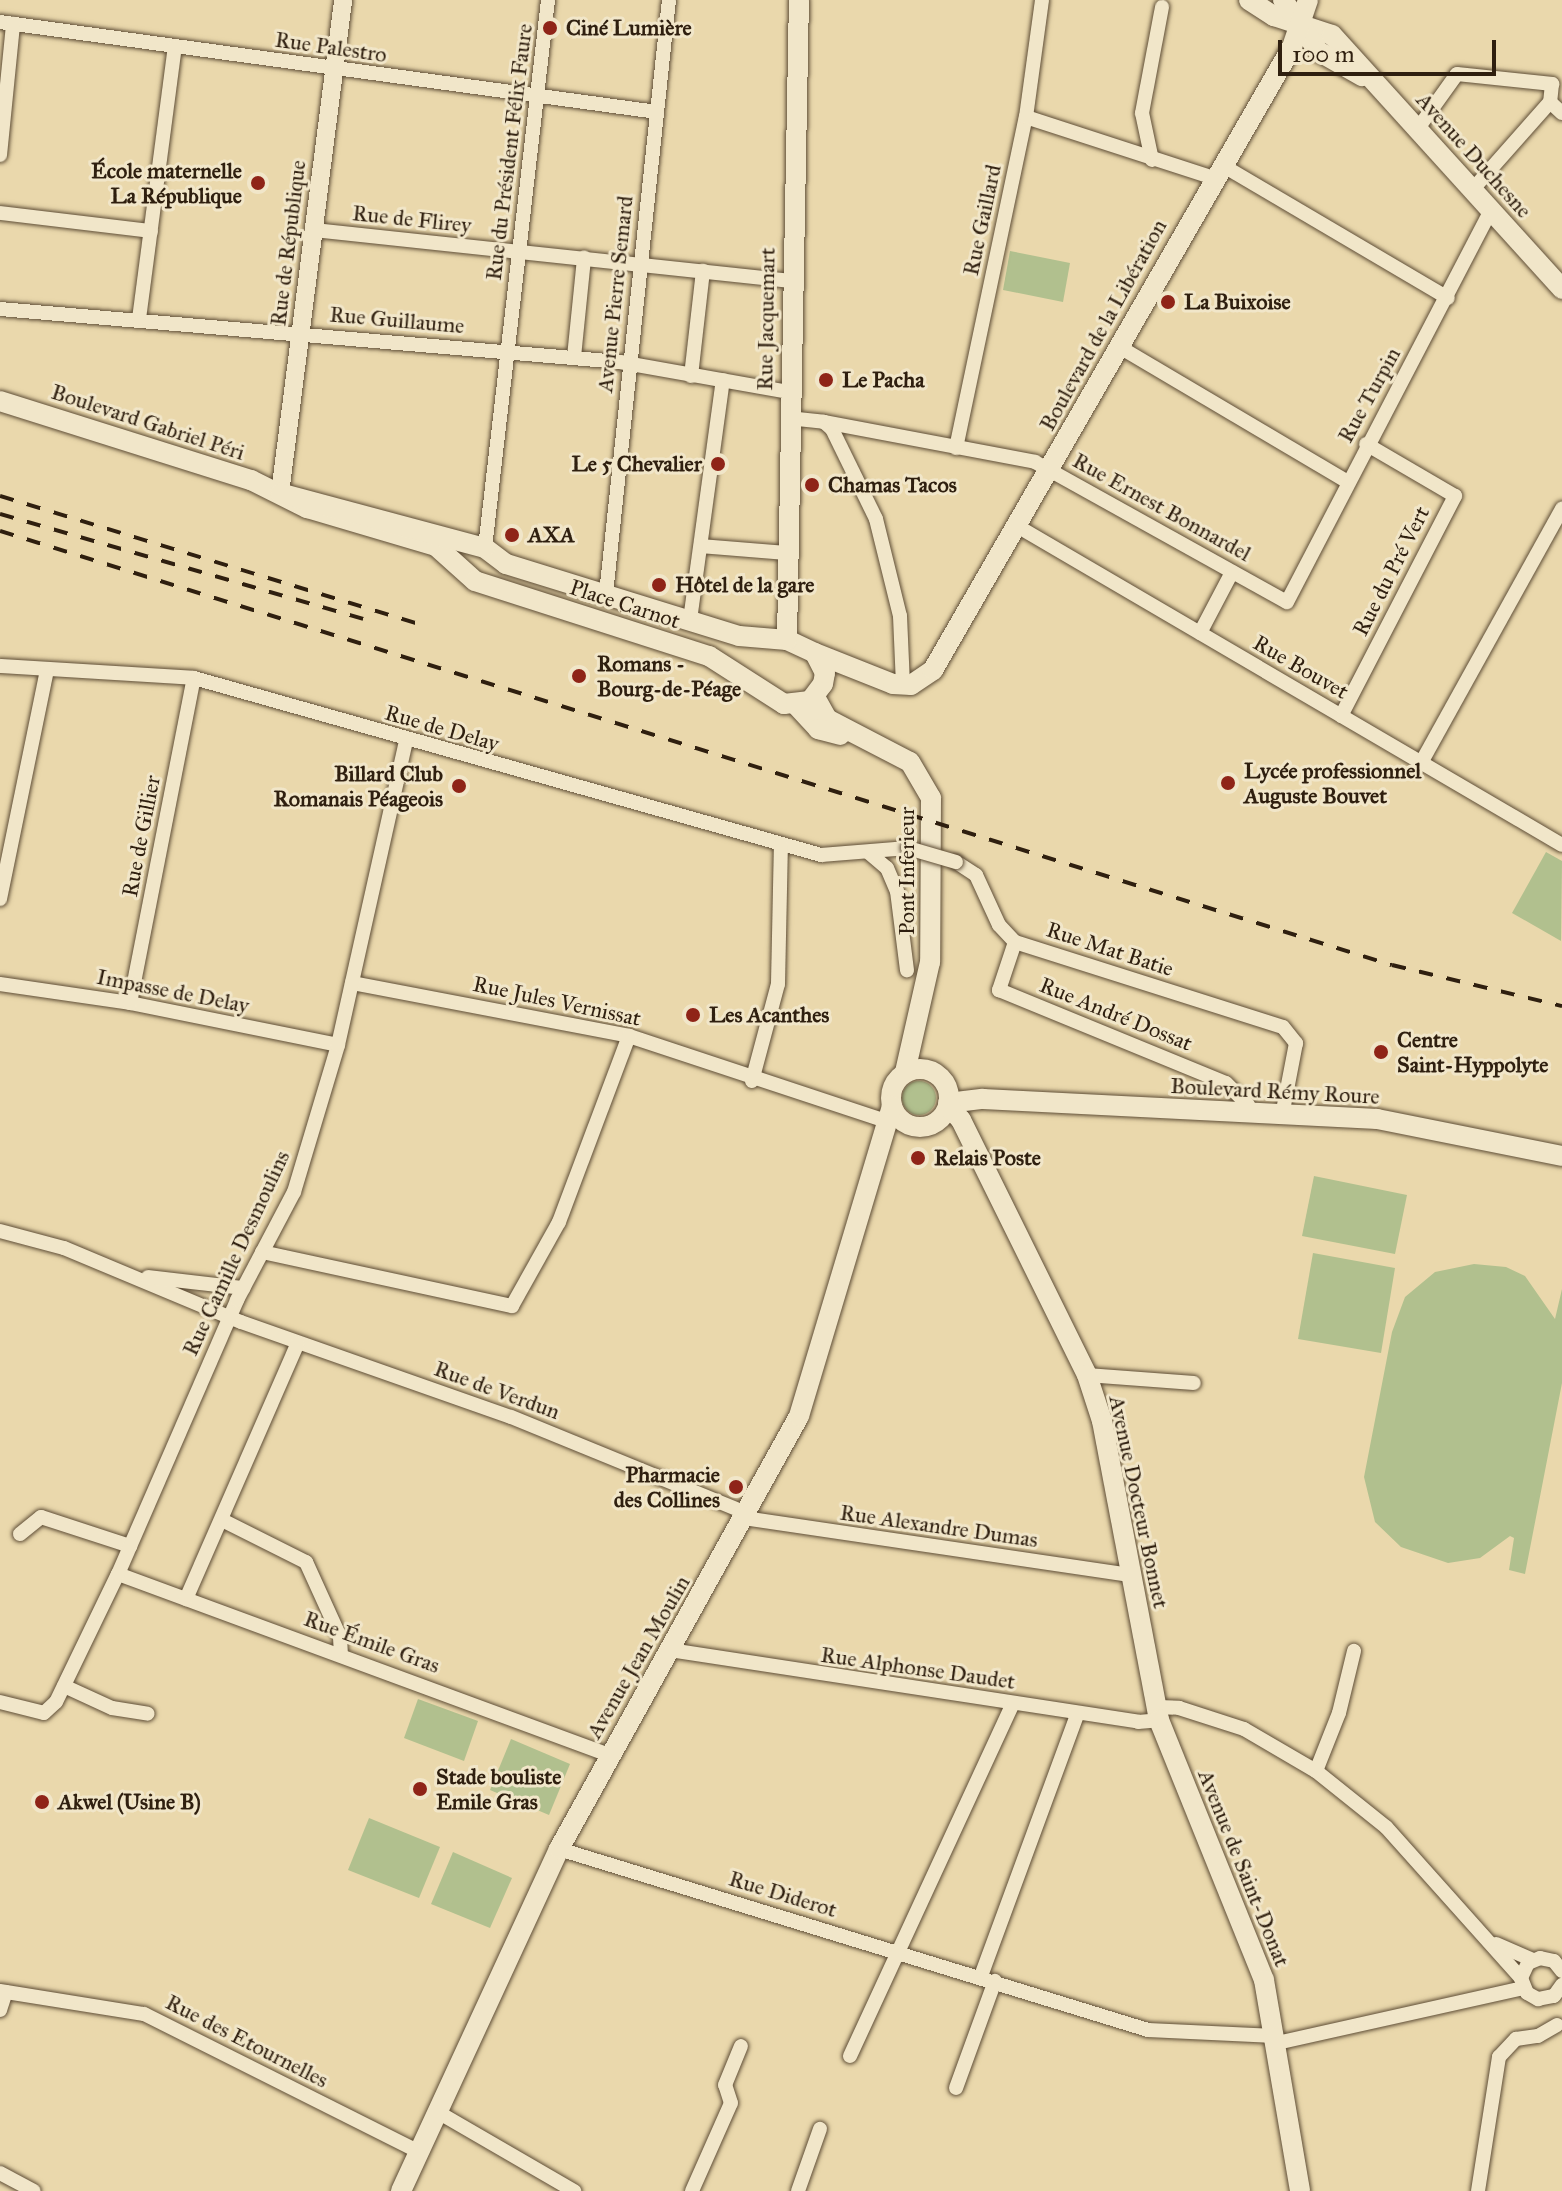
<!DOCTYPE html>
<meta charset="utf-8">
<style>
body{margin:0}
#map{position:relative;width:1562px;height:2191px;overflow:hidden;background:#ead8ac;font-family:"IM FELL Great Primer",serif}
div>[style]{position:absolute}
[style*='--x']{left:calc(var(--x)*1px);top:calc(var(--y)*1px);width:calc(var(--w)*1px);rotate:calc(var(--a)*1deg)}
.green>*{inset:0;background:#b1c08e}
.round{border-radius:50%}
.roads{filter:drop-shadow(0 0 2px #5e4d36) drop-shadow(0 0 2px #5e4d36)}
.minor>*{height:14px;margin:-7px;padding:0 7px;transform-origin:7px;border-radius:7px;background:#f1e6c9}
.tertiary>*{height:18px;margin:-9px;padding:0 9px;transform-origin:9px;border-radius:9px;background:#f1e6c9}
.secondary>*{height:20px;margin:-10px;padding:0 10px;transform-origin:10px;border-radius:10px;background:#f1e6c9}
.secondary>.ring{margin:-10px;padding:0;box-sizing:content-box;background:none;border:20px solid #f1e6c9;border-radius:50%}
.rail>*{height:4px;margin-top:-2px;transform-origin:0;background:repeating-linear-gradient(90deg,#2f1f0f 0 14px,transparent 0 28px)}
.bridges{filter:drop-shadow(0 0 2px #5e4d36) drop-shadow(0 0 2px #5e4d36)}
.minor-bridge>*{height:14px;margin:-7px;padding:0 7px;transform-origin:7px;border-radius:7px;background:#f1e6c9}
.dots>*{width:22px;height:22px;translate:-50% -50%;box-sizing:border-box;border:4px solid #f1e6c9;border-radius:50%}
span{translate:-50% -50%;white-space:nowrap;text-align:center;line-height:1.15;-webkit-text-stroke:6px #f1e6c9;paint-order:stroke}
.poi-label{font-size:22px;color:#2f1f0f;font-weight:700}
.left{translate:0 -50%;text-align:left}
.right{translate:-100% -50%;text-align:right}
.street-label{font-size:22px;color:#2f1f0f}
.scale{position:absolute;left:1278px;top:40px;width:218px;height:36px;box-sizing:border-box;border:4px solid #2f1f0f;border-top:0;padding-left:10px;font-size:24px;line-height:28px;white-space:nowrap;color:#2f1f0f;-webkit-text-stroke:6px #f1e6c9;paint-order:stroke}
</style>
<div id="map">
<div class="green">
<div style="clip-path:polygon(1010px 251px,1070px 263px,1063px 302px,1003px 290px)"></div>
<div style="clip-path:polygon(1546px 852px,1562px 861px,1561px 941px,1512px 913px)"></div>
<div class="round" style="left:902px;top:1081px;width:34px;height:34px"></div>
<div style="clip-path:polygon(1314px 1176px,1407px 1195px,1395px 1254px,1302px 1236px)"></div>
<div style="clip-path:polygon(1313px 1253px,1395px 1268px,1381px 1353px,1298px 1339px)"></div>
<div style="clip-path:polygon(1474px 1264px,1506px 1267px,1525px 1276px,1555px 1319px,1562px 1289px,1562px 1383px,1525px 1574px,1509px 1570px,1514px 1538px,1510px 1536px,1480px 1558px,1448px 1563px,1401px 1547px,1375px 1522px,1364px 1477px,1392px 1332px,1405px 1297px,1435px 1272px)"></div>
<div style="clip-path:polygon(418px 1699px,478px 1721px,464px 1761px,404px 1738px)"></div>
<div style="clip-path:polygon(511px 1739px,570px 1764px,549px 1815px,490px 1790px)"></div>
<div style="clip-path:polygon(369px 1818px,440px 1847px,419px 1898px,348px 1870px)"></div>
<div style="clip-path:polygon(453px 1852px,512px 1878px,490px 1928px,431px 1904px)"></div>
</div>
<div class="roads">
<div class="minor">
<div style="--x:0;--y:22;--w:663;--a:7.8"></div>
<div style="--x:1550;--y:102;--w:16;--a:43"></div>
<div style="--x:1026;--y:117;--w:198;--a:18"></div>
<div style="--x:1419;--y:127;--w:65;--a:-54.4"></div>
<div style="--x:1457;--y:74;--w:96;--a:6"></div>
<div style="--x:1552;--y:84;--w:18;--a:96"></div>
<div style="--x:1550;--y:102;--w:116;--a:131.5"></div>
<div style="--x:0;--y:155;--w:132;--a:-84.3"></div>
<div style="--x:1152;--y:160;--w:48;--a:-102"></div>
<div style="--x:1142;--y:113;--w:108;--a:-79.3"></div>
<div style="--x:1222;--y:165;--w:262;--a:30.5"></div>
<div style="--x:0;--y:213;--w:152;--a:6.8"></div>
<div style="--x:314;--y:230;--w:480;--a:6.1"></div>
<div style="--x:0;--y:309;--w:622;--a:4.89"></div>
<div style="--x:620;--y:362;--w:172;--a:10.1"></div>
<div style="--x:139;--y:319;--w:274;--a:-82.5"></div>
<div style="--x:1118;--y:346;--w:267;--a:30.6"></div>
<div style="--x:574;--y:357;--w:100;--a:-84.2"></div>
<div style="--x:691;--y:376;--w:106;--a:-83.5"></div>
<div style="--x:788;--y:418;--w:36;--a:6"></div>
<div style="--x:824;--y:422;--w:11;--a:41"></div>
<div style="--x:832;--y:429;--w:100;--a:63.9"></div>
<div style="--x:876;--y:519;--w:100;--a:76.1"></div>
<div style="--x:900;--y:616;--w:69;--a:87.5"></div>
<div style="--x:824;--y:422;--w:215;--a:10.7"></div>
<div style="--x:1035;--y:462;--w:288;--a:29.1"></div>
<div style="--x:1287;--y:602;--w:442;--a:-62.5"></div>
<div style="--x:956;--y:448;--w:338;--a:-78.1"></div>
<div style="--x:1026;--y:117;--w:118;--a:-82.2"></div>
<div style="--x:1017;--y:526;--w:631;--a:30.34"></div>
<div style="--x:701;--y:546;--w:85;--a:4.7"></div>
<div style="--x:485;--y:548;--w:552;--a:-83.44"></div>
<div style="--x:606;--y:594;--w:597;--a:-83.95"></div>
<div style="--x:690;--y:620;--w:242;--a:-82.2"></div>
<div style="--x:1200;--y:633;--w:69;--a:-62.3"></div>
<div style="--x:0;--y:666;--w:194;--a:3.5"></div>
<div style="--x:194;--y:678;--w:652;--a:15.76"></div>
<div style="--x:821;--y:855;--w:87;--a:-4.6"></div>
<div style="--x:1341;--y:716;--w:248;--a:-62.6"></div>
<div style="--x:1455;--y:496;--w:103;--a:-149.7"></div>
<div style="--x:1421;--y:763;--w:291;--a:-61"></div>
<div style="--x:869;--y:853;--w:23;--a:40"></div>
<div style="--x:887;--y:868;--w:25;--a:67"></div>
<div style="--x:897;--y:891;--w:80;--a:82.8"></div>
<div style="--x:956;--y:862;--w:24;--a:33"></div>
<div style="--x:976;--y:875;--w:55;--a:65.3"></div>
<div style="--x:999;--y:925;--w:23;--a:47"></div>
<div style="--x:1015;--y:942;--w:281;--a:17.6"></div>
<div style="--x:1283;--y:1027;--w:21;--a:51"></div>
<div style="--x:1296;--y:1043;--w:74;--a:100.9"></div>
<div style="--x:0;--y:899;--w:234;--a:-78.4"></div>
<div style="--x:1015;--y:942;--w:51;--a:108.4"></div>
<div style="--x:999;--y:990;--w:245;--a:22.3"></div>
<div style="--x:1226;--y:1083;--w:31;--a:45"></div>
<div style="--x:1248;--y:1105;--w:10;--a:90"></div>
<div style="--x:352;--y:983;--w:282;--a:10.8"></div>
<div style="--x:629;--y:1036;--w:271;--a:18.3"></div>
<div style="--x:0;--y:984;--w:131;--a:8.3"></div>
<div style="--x:130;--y:1003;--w:212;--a:11.4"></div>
<div style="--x:130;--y:1003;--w:331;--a:-78.9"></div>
<div style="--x:752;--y:1081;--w:100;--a:-75"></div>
<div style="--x:778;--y:984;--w:139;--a:-88.8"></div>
<div style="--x:0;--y:1231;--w:66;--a:14.9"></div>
<div style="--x:64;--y:1248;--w:192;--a:22.7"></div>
<div style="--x:241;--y:1322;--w:286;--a:19.4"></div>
<div style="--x:511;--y:1417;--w:254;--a:22.2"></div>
<div style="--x:262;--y:1252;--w:256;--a:12.2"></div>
<div style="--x:512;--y:1306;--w:96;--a:-60.8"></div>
<div style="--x:559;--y:1222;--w:199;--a:-69.4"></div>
<div style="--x:148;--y:1277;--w:96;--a:6.6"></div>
<div style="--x:1087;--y:1375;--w:107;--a:4.3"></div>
<div style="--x:744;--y:1518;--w:390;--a:8.4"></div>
<div style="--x:224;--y:1521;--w:92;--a:26.6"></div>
<div style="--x:306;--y:1562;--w:82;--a:65.6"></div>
<div style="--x:340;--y:1637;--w:17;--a:87"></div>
<div style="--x:20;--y:1534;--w:27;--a:-39"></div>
<div style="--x:41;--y:1517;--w:94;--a:18"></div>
<div style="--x:118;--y:1574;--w:523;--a:20.24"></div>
<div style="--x:186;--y:1599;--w:279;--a:-66.4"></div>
<div style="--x:670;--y:1650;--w:474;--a:8.7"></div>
<div style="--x:1138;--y:1722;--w:21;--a:-5"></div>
<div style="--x:64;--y:1686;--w:53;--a:24.6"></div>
<div style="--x:112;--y:1708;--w:36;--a:9"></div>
<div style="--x:0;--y:1702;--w:45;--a:14"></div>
<div style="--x:44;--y:1713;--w:16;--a:-43"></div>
<div style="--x:56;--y:1702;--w:142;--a:-64.2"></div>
<div style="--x:118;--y:1574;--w:299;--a:-66.5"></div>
<div style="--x:237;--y:1300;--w:122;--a:-62.2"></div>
<div style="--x:294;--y:1192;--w:153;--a:-73.3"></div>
<div style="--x:338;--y:1045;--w:312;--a:-77.4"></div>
<div style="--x:1156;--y:1707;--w:23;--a:2"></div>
<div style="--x:1179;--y:1708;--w:68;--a:17.9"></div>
<div style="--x:1244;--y:1729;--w:83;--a:30.3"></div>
<div style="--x:1316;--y:1771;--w:90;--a:38.7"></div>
<div style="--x:1386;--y:1827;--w:203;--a:48.2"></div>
<div style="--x:1316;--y:1771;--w:62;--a:-68.4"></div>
<div style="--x:1339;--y:1713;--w:64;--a:-76.4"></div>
<div style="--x:559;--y:1849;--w:616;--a:17.08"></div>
<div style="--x:1148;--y:2030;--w:127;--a:2.7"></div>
<div style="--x:1496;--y:1944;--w:40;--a:23.4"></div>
<div style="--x:1562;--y:1971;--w:13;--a:-129"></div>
<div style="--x:1554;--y:1961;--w:14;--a:-168"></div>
<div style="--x:1540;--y:1958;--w:13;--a:157"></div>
<div style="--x:1528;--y:1963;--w:17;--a:115"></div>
<div style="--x:1521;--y:1978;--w:16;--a:68"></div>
<div style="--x:1527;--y:1993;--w:13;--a:29"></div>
<div style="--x:1538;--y:1999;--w:16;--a:-11"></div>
<div style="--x:1554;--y:1996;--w:14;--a:-54"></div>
<div style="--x:981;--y:1976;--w:280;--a:-69.8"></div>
<div style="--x:0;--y:1991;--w:146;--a:9.1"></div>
<div style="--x:144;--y:2014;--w:306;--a:26.6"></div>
<div style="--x:0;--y:2010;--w:19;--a:-72"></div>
<div style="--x:1277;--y:2043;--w:253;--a:-12.6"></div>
<div style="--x:850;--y:2056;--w:388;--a:-65.2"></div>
<div style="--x:956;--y:2088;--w:114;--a:-70"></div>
<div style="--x:436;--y:2111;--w:160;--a:30.1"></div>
<div style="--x:0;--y:2173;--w:38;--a:28"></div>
<div style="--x:692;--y:2191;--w:96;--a:-66.1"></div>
<div style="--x:731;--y:2103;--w:19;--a:-108"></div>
<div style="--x:725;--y:2085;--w:42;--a:-67.7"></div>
<div style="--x:798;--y:2191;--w:66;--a:-70.5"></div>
<div style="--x:1478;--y:2191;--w:136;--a:-81.1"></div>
<div style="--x:1499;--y:2057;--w:25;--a:-47"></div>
<div style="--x:1516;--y:2039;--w:22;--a:-8"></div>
<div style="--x:1538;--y:2036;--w:22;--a:-30"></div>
</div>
<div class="tertiary">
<div style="--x:280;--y:493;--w:497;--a:-82.7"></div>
</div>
<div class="secondary">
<div style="--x:1249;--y:0;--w:30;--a:33"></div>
<div style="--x:1274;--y:16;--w:61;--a:18.1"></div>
<div style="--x:1332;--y:35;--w:343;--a:47.8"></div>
<div style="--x:1283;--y:0;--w:62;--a:55.5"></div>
<div style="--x:1318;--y:51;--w:51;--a:29.6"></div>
<div style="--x:0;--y:401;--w:263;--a:17.5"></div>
<div style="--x:251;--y:480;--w:63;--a:26.6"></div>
<div style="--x:307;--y:508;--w:134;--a:16.4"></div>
<div style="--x:436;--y:546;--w:52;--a:41.9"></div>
<div style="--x:475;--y:581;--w:246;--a:17.8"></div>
<div style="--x:709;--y:656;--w:89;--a:32.6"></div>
<div style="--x:784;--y:704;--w:26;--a:-7"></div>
<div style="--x:810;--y:701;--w:21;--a:-53"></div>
<div style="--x:823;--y:684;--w:11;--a:-80"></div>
<div style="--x:825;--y:673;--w:22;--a:-117"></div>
<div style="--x:815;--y:653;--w:31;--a:-155"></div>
<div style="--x:787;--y:640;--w:48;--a:-175.2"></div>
<div style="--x:739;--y:636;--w:244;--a:-162.8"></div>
<div style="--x:506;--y:564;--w:26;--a:-143"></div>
<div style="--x:485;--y:548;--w:212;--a:-165"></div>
<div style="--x:787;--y:640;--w:640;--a:-88.93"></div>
<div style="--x:815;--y:653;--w:84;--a:21.7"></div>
<div style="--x:893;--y:684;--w:18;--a:3"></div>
<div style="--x:911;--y:685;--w:27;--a:-34"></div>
<div style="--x:933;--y:670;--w:719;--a:-60.05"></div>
<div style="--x:1292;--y:47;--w:50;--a:-71.2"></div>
<div style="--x:815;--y:697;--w:25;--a:61"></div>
<div style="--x:827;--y:719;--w:93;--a:27.4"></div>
<div style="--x:910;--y:762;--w:42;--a:59.7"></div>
<div style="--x:931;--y:798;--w:164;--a:90.3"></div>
<div style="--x:930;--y:962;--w:113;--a:102.8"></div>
<div style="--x:796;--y:705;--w:33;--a:47"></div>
<div style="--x:818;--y:729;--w:23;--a:15"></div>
<div class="ring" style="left:891px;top:1069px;width:38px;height:38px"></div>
<div style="--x:948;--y:1103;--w:35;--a:-7"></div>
<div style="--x:983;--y:1099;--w:395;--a:2.9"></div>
<div style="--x:1377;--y:1119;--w:189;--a:11.3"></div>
<div style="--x:948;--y:1106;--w:19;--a:47"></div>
<div style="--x:961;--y:1120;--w:284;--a:63.7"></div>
<div style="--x:1087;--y:1375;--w:48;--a:71.9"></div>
<div style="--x:1102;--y:1421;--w:304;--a:79.2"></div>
<div style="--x:1159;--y:1720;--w:280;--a:68"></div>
<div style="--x:1264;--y:1980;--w:214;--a:80.3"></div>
<div style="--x:401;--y:2191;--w:377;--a:-65.2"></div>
<div style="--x:559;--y:1849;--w:495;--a:-61"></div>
<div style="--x:799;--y:1416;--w:324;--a:-73.3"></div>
</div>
</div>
<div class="rail">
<div style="--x:0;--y:496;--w:441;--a:17"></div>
<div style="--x:0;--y:514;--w:378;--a:16.1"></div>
<div style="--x:0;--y:531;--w:1458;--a:17.32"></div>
<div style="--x:1392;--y:965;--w:175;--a:13.6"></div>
</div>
<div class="bridges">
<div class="minor-bridge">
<div style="--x:908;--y:848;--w:50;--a:16.3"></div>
</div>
</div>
<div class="dots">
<div style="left:550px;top:28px;background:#8f2418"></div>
<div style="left:258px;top:183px;background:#8f2418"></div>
<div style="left:1168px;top:302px;background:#8f2418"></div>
<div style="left:826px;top:380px;background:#8f2418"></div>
<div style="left:718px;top:464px;background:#8f2418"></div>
<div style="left:812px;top:485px;background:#8f2418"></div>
<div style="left:512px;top:535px;background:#8f2418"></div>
<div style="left:659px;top:585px;background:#8f2418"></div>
<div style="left:579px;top:676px;background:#8f2418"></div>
<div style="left:1228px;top:783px;background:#8f2418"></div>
<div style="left:459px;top:786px;background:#8f2418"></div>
<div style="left:693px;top:1015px;background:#8f2418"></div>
<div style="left:1381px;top:1052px;background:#8f2418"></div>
<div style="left:918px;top:1158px;background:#8f2418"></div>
<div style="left:736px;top:1487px;background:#8f2418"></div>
<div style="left:420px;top:1789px;background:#8f2418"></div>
<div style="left:42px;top:1802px;background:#8f2418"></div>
</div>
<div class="poi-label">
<span class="left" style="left:566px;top:28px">Ciné Lumière</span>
<span class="right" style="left:242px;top:183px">École maternelle<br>La République</span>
<span class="left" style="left:1184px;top:302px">La Buixoise</span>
<span class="left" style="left:842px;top:380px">Le Pacha</span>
<span class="right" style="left:702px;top:464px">Le 5 Chevalier</span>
<span class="left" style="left:828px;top:485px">Chamas Tacos</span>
<span class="left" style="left:528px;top:535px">AXA</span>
<span class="left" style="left:675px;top:585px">Hôtel de la gare</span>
<span class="left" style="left:597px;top:676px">Romans -<br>Bourg-de-Péage</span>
<span class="left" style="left:1244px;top:783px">Lycée professionnel<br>Auguste Bouvet</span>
<span class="right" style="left:443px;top:786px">Billard Club<br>Romanais Péageois</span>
<span class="left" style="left:709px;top:1015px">Les Acanthes</span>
<span class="left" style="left:1397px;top:1052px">Centre<br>Saint-Hyppolyte</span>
<span class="left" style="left:934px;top:1158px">Relais Poste</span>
<span class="right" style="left:720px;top:1487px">Pharmacie<br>des Collines</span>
<span class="left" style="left:436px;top:1789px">Stade bouliste<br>Emile Gras</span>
<span class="left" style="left:58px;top:1802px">Akwel (Usine B)</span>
</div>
<div class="street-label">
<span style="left:331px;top:47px;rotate:8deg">Rue Palestro</span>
<span style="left:509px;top:152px;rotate:-83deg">Rue du Président Félix Faure</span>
<span style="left:1474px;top:155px;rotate:48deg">Avenue Duchesne</span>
<span style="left:412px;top:219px;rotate:6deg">Rue de Flirey</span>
<span style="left:982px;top:220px;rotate:-78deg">Rue Gaillard</span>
<span style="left:288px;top:243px;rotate:-83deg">Rue de République</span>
<span style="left:615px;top:294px;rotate:-84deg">Avenue Pierre Semard</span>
<span style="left:766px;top:319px;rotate:-89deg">Rue Jacquemart</span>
<span style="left:397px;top:320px;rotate:5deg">Rue Guillaume</span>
<span style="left:1103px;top:325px;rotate:-61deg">Boulevard de la Libération</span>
<span style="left:1369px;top:395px;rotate:-61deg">Rue Turpin</span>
<span style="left:148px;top:422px;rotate:18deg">Boulevard Gabriel Péri</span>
<span style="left:1162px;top:507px;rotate:29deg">Rue Ernest Bonnardel</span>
<span style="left:1391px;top:571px;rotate:-63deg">Rue du Pré Vert</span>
<span style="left:625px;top:604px;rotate:18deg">Place Carnot</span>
<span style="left:1301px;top:667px;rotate:30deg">Rue Bouvet</span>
<span style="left:442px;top:728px;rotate:16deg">Rue de Delay</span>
<span style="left:141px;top:836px;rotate:-79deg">Rue de Gillier</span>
<span style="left:907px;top:871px;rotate:-90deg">Pont Inferieur</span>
<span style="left:1110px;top:949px;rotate:18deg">Rue Mat Batie</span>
<span style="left:173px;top:991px;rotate:11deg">Impasse de Delay</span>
<span style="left:557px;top:1001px;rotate:12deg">Rue Jules Vernissat</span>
<span style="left:1116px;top:1014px;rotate:22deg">Rue André Dossat</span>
<span style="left:1275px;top:1091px;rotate:3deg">Boulevard Rémy Roure</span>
<span style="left:236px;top:1253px;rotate:-65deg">Rue Camille Desmoulins</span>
<span style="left:497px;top:1390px;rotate:20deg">Rue de Verdun</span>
<span style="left:1139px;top:1502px;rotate:78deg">Avenue Docteur Bonnet</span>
<span style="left:939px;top:1526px;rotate:8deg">Rue Alexandre Dumas</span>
<span style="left:372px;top:1642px;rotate:20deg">Rue Émile Gras</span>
<span style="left:638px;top:1657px;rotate:-60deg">Avenue Jean Moulin</span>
<span style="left:918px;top:1668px;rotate:8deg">Rue Alphonse Daudet</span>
<span style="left:1244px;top:1868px;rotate:68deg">Avenue de Saint-Donat</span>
<span style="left:783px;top:1894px;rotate:17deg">Rue Diderot</span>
<span style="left:247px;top:2041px;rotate:27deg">Rue des Etournelles</span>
</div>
<div class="scale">100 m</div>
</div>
